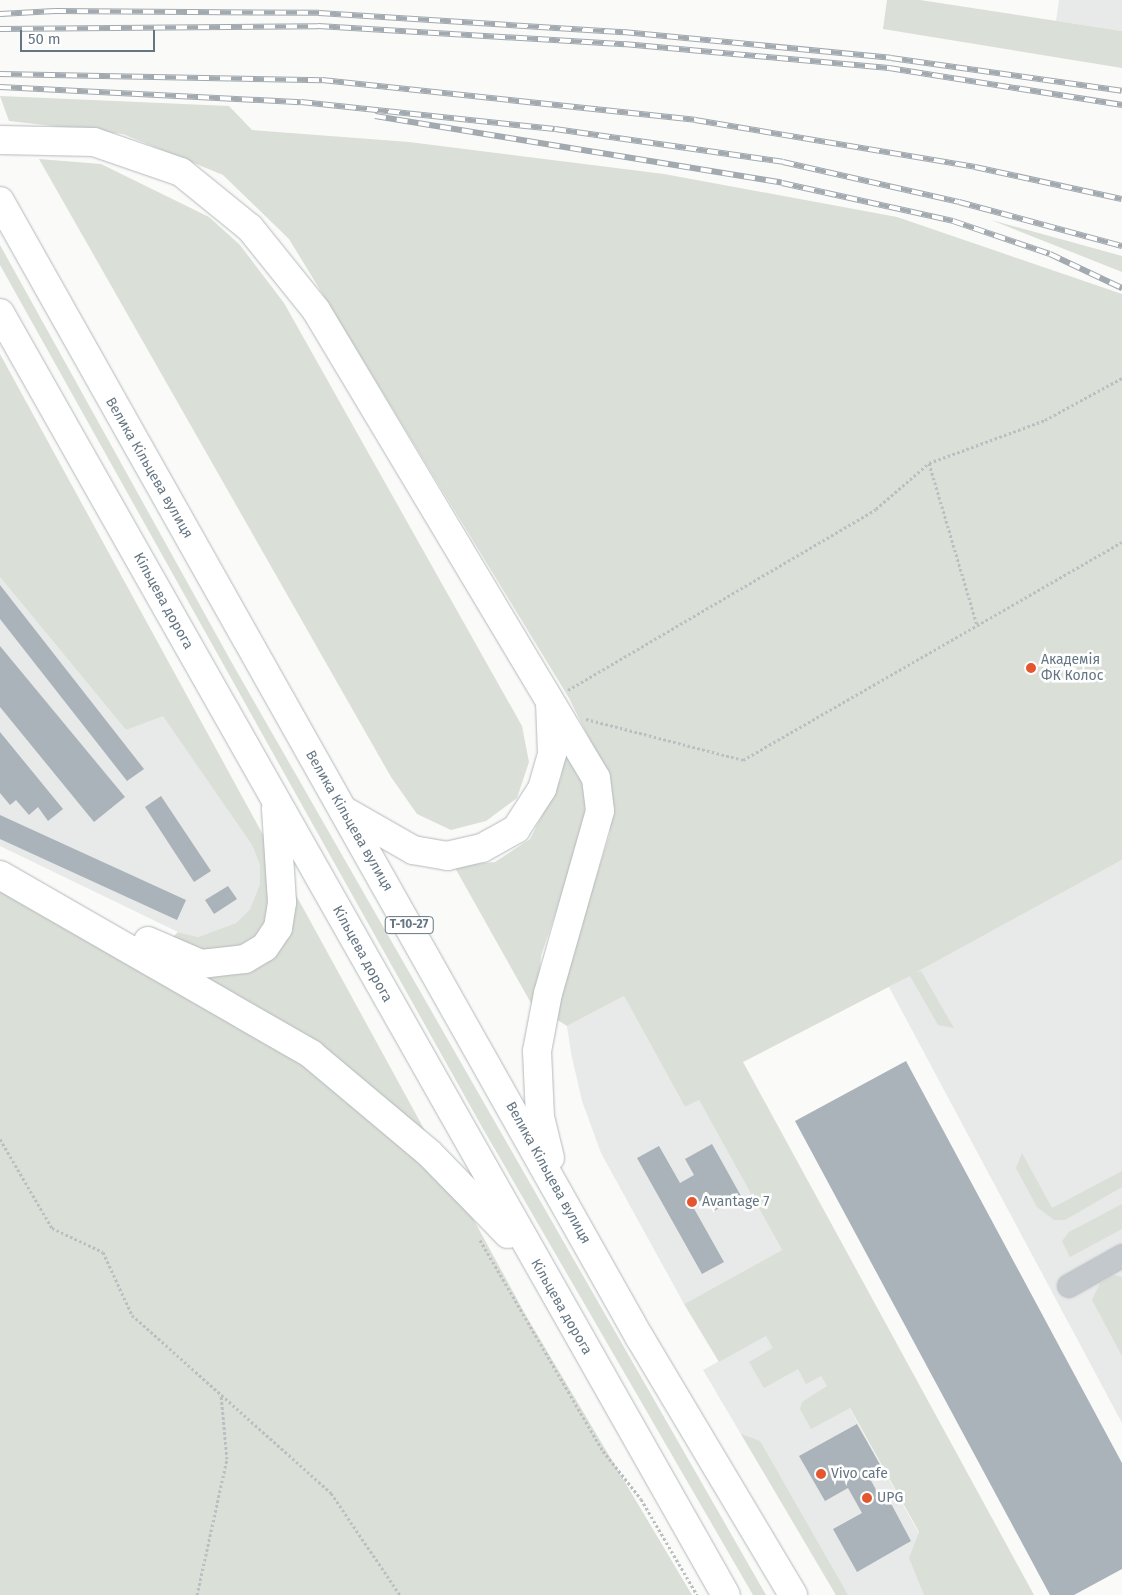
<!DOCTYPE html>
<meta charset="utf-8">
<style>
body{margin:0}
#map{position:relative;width:1122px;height:1595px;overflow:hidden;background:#fafaf8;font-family:"Fira Sans",sans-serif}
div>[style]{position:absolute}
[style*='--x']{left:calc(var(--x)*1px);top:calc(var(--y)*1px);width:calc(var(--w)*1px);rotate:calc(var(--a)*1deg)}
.built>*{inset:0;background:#e8e9e9}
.green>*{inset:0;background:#dadfd7}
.building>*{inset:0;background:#aab3b9}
.path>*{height:3px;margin-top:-1.5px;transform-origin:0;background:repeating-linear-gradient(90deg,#bbbfc2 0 2.5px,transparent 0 5px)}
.roads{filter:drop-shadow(0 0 1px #b4b9bd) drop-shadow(0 0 1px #b4b9bd)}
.minor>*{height:22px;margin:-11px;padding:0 11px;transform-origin:11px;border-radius:11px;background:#c3c8cc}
.highway>*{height:28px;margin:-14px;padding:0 14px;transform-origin:14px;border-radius:14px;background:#fff}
.rail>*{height:5.5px;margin-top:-2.75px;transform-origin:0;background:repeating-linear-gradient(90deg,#fff 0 11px,#a2aab0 0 22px);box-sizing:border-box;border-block:1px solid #a2aab0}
.dots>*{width:14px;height:14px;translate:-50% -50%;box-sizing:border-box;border:2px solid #fff;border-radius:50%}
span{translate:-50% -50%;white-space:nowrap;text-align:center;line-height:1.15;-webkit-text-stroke:5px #fff;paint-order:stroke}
.shield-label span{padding:1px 4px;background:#fff;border:1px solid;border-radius:4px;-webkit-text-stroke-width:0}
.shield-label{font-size:12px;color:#657683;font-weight:700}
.street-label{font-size:14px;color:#657683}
.poi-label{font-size:14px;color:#657683}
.left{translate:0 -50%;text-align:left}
.scale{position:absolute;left:20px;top:30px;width:135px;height:22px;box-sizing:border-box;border:2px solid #657683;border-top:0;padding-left:6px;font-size:15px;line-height:18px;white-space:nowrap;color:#657683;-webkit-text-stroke:4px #fff;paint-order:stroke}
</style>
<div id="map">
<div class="built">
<div style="clip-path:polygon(1059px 0,1122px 0,1122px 31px,1056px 21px)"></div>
<div style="clip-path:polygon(0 577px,126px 730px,163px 715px,252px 845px,260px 865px,260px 884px,250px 909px,236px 923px,198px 937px,178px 932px,0 846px)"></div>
<div style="clip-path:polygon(1122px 860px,1122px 1423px,889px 987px)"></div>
<div style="clip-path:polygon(624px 996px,685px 1107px,699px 1100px,782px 1250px,684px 1304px,601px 1153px,582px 1101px,571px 1053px,567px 1026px)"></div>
<div style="clip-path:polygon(788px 1323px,809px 1335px,953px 1595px,836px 1595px,703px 1370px)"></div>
</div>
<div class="green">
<div style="clip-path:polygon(887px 0,920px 0,1122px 31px,1122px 68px,883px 29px)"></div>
<div style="clip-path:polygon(0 96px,229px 106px,252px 130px,409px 142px,664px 174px,897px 217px,1122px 294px,1122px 860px,915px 973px,921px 971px,954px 1028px,938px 1025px,910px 976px,743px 1062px,1034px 1595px,924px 1595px,909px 1558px,919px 1532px,850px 1408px,811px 1429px,800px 1409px,802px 1402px,827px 1386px,821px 1376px,806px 1384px,798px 1369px,764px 1388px,749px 1362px,773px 1348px,766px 1336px,719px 1362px,684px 1304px,782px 1250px,699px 1100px,685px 1107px,624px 996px,567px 1026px,556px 1019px,567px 968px,610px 833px,609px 779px,569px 698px,289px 239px,223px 175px,123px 134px,9px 121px)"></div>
<div style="clip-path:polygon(39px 159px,101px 164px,209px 217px,240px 245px,284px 303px,522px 726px,529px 762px,517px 798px,486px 821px,451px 830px,417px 814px,391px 777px)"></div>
<div style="clip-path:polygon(991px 220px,1122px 256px,1122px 272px)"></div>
<div style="clip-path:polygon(0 245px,232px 663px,766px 1595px,753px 1595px,482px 1127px,0 265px)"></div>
<div style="clip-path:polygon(0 354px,528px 1319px,692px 1595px,0 1595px,0 885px,143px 967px,178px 932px,198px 937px,236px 923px,250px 909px,260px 884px,260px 865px,252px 845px,163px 716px,126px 730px,0 577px)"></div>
<div style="clip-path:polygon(563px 751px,586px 789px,584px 828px,541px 956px,536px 1012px,454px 866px,495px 862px,530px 839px,561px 778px)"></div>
<div style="clip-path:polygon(1022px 1153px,1052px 1208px,1122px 1171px,1122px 1187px,1065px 1220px,1054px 1220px,1037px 1207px,1016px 1168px)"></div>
<div style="clip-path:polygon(1122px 1204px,1122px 1229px,1070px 1257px,1062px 1241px,1069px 1232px)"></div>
<div style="clip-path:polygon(1114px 1275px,1122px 1277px,1122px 1356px,1092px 1300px,1100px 1283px)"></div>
<div style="clip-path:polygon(741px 1434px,760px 1441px,848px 1595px,836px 1595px)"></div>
</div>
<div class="building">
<div style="clip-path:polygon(0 585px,144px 769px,127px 781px,0 619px)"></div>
<div style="clip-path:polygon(0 646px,125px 797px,94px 822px,0 707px)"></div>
<div style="clip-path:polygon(0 732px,63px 809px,48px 821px,38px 807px,29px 815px,16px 800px,10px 805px,0 793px)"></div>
<div style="clip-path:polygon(161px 796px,211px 871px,194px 882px,145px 807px)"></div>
<div style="clip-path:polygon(0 815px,186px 900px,177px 920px,0 839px)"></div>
<div style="clip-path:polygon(228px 886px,237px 899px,214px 914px,205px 900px)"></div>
<div style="clip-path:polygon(906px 1061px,1122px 1463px,1122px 1569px,1074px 1595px,1050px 1595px,795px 1121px)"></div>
<div style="clip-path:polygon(712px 1144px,741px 1196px,714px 1211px,706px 1198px,692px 1205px,724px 1262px,702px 1274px,637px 1158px,659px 1146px,680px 1183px,694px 1175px,685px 1159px)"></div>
<div style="clip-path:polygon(857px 1424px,882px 1468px,868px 1475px,881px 1499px,887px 1496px,911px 1541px,857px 1572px,833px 1529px,862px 1513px,848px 1488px,825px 1501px,799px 1456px)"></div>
</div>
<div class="path">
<div style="--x:929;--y:463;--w:169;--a:73.5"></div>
<div style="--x:568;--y:690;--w:357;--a:-30.4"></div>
<div style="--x:876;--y:509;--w:70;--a:-41"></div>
<div style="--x:929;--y:463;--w:124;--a:-20.3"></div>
<div style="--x:1045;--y:420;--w:88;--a:-28.6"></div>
<div style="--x:586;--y:719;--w:162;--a:14.6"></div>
<div style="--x:743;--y:760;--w:437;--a:-29.9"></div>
<div style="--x:0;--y:1139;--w:103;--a:59.7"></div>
<div style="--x:52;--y:1228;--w:56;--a:25.2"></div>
<div style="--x:103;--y:1252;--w:69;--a:65.3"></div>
<div style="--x:132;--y:1315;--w:267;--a:41.8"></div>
<div style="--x:331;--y:1493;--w:123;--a:55.9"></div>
<div style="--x:480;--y:1240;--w:244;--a:59.8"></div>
<div style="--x:603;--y:1451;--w:61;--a:51.6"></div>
<div style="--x:641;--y:1499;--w:111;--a:59.7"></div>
<div style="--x:197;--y:1595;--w:139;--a:-77.6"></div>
<div style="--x:227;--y:1459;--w:65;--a:-95.3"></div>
</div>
<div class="roads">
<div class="minor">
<div style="--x:1069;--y:1286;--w:61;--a:-29.5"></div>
</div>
<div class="highway">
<div style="--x:0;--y:140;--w:94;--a:1.2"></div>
<div style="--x:94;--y:142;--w:92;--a:19"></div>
<div style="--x:181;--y:172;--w:89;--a:39.1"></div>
<div style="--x:250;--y:228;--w:105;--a:51.2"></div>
<div style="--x:316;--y:310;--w:545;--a:59.11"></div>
<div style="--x:596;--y:778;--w:33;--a:83"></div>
<div style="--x:600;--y:811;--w:189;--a:105.9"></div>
<div style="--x:548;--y:993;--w:59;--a:100.7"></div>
<div style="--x:537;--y:1051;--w:66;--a:87.4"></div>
<div style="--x:540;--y:1117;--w:42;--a:76.3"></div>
<div style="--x:0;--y:201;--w:1305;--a:60.63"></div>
<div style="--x:640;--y:1338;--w:299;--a:59.2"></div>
<div style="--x:0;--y:313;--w:1473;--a:60.48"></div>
<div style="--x:343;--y:810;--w:81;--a:29.7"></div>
<div style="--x:413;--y:850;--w:35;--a:10"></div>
<div style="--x:447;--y:856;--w:36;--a:-13"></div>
<div style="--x:482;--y:848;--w:39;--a:-29"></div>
<div style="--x:516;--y:829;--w:48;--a:-57"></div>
<div style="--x:542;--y:789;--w:36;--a:-74"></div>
<div style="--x:552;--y:754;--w:51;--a:-92.2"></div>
<div style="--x:0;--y:875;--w:359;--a:29.9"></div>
<div style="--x:311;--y:1054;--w:154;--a:40"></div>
<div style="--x:429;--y:1153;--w:113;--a:45.7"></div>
<div style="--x:148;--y:941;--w:58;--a:23.5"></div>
<div style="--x:201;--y:964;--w:44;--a:-6.5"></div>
<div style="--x:245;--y:959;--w:23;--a:-31"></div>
<div style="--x:265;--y:947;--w:23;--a:-56"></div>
<div style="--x:278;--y:928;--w:26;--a:-81"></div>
<div style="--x:282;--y:902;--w:94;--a:-93.7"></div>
</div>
</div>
<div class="rail">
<div style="--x:0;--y:14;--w:55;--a:-3.1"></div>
<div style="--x:55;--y:11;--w:264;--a:0.4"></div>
<div style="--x:319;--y:13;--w:305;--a:3.6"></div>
<div style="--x:623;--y:32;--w:269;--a:5.5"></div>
<div style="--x:891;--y:58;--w:233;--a:8.1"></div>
<div style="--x:0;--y:29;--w:318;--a:-0.5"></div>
<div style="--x:318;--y:26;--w:307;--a:3.4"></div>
<div style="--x:624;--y:44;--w:266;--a:5.2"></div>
<div style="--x:889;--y:68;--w:236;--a:9"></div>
<div style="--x:0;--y:74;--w:322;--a:1.1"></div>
<div style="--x:322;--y:80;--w:375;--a:6.1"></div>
<div style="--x:695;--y:120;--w:284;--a:9.5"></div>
<div style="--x:975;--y:167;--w:150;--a:12.3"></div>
<div style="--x:0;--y:87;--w:301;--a:2.9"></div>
<div style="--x:301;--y:102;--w:255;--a:6.1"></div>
<div style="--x:555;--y:129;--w:230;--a:8.2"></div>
<div style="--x:783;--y:162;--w:180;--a:12.8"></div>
<div style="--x:959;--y:202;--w:169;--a:15.1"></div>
<div style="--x:375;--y:116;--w:412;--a:9.3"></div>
<div style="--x:782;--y:183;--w:175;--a:12.5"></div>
<div style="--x:953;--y:221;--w:102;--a:18.8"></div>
<div style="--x:1050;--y:254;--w:80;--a:25.3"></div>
</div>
<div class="dots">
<div style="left:1031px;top:668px;background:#e4572e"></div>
<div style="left:692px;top:1202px;background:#e4572e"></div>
<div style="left:821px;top:1474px;background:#e4572e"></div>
<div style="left:867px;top:1498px;background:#e4572e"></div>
</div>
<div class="shield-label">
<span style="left:409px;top:925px">Т-10-27</span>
</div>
<div class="street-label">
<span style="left:149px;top:468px;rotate:60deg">Велика Кільцева вулиця</span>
<span style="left:163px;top:601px;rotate:61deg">Кільцева дорога</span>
<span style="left:349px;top:821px;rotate:60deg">Велика Кільцева вулиця</span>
<span style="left:362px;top:954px;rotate:61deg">Кільцева дорога</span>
<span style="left:548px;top:1173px;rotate:61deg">Велика Кільцева вулиця</span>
<span style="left:561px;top:1307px;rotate:60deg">Кільцева дорога</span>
</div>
<div class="poi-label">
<span class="left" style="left:1041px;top:668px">Академія<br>ФК Колос</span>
<span class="left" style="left:702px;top:1202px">Avantage 7</span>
<span class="left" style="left:831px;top:1474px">Vivo cafe</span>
<span class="left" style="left:877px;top:1498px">UPG</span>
</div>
<div class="scale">50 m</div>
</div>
